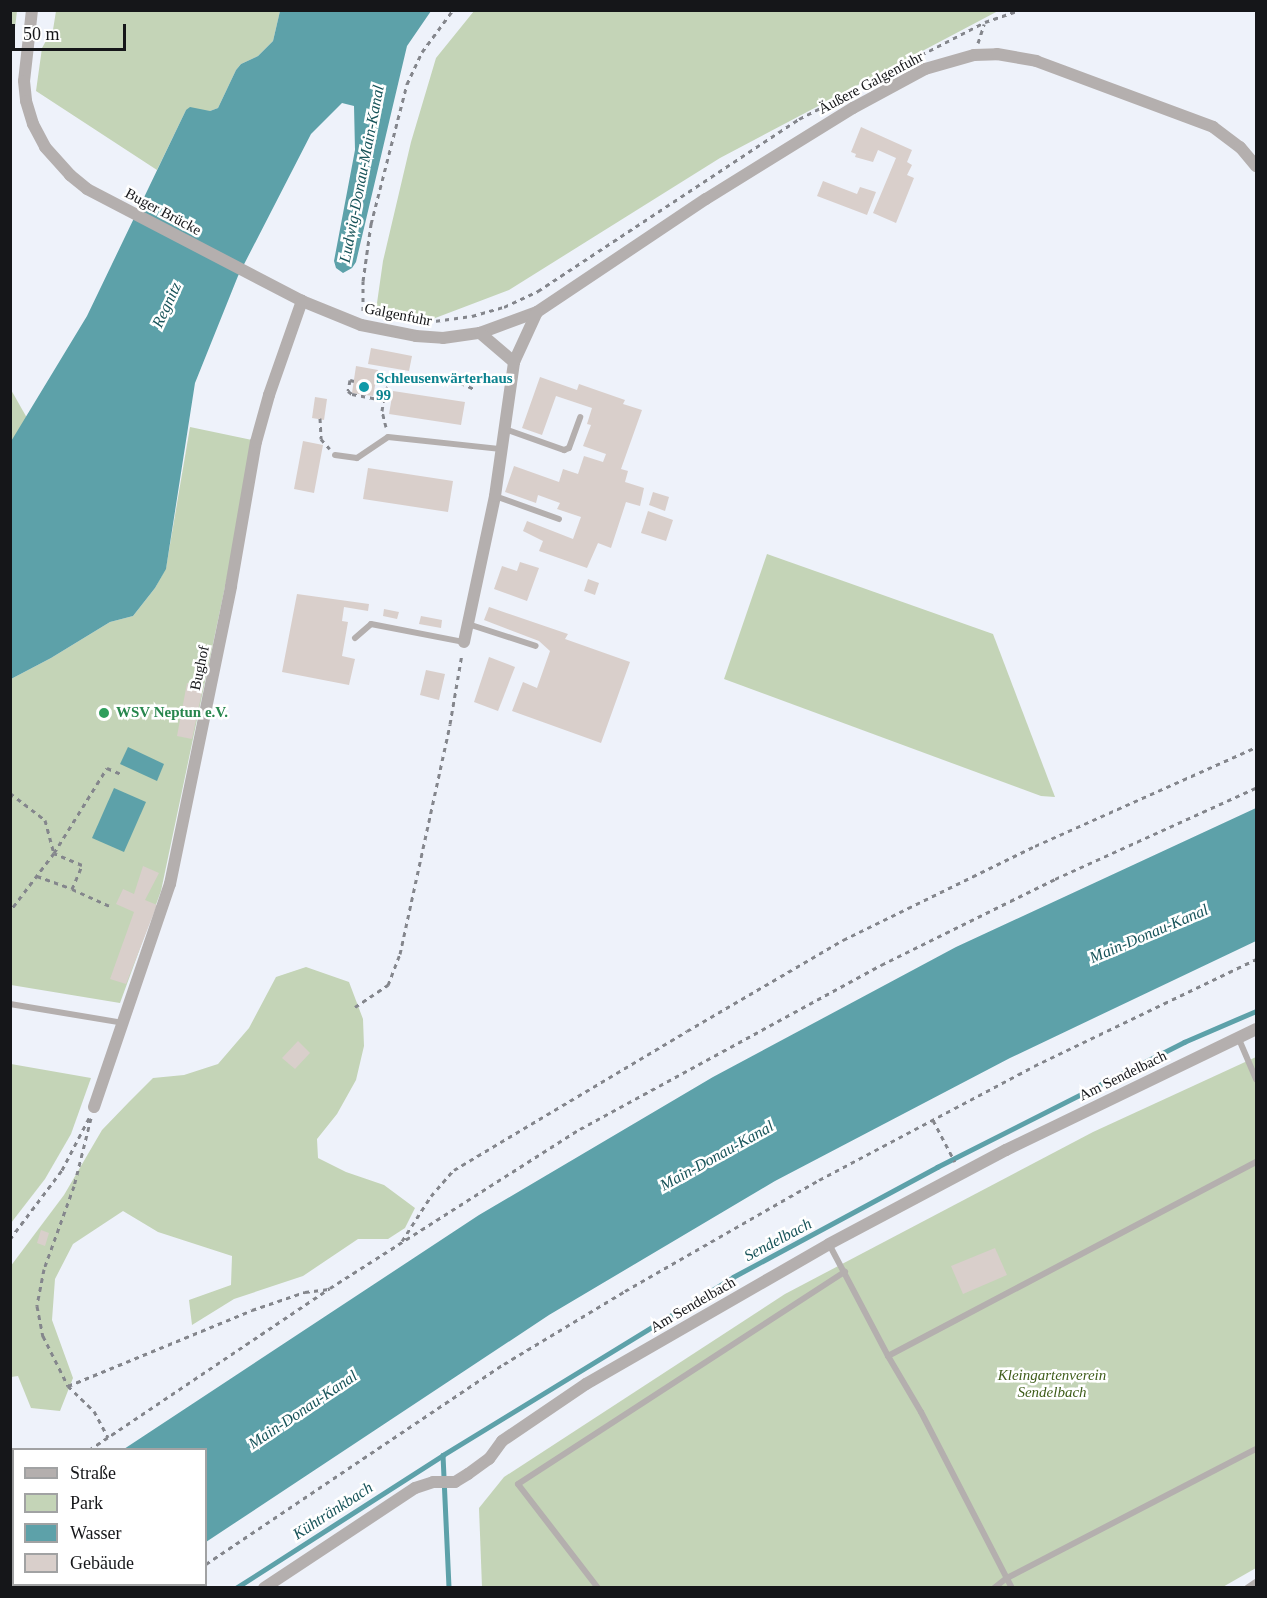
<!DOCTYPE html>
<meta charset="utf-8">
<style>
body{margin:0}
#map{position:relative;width:1267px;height:1598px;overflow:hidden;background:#eef2fa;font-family:Georgia,serif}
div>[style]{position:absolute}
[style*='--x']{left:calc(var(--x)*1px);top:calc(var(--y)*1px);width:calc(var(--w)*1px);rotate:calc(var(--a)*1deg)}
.green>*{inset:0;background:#c4d4b7}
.water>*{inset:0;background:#5da1a9}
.stream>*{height:4.5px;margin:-2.25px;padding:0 2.25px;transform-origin:2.25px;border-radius:2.25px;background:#5da1a9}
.building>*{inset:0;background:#d9cfcb}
.path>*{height:3px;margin-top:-1.5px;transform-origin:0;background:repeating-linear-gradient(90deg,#84868c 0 4.5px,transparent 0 9px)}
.service>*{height:6px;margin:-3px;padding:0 3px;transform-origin:3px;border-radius:3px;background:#b4afae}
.minor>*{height:12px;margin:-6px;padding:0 6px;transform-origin:6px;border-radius:6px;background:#b4afae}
.dots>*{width:16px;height:16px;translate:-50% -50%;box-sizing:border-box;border:3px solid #fff;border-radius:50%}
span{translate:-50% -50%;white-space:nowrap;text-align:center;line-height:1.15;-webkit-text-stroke:5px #fff;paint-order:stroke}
.street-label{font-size:15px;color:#151619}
.culture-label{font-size:15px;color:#0d838f;font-weight:700}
.left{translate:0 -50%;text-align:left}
.leisure-label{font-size:15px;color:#27864d;font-weight:700}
.park-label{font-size:15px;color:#3e5c19;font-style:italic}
.water-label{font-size:16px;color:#18545a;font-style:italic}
.frame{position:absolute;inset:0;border:12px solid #151619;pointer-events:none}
.legend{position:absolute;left:12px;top:1448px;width:195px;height:138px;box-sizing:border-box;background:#fff;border:2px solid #a1a2a3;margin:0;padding:8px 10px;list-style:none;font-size:18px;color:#151619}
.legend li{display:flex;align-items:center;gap:12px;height:30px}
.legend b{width:30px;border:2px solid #a1a2a3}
.scale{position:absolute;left:12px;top:24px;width:114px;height:27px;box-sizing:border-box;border:3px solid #151619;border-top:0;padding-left:8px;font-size:18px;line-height:21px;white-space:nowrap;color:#151619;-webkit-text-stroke:4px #fff;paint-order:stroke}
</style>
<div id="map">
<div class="green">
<div style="clip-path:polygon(11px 10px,17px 11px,11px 61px,10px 11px)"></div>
<div style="clip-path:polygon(56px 11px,280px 11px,273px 41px,258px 56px,241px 64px,236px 70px,218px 108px,210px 111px,186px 110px,157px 170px,36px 91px,42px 48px,47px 39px,52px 36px)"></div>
<div style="clip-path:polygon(474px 11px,474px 10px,998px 11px,720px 158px,509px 290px,430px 320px,375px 317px,383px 261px,411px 142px,436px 58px)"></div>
<div style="clip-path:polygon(10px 388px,27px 418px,11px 443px,10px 443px)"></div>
<div style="clip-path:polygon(190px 427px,252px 440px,238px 525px,161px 891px,120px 1003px,11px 985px,11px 679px,51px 658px,110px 622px,133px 616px,155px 588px,166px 568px)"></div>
<div style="clip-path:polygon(767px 554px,993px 634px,1055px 797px,1041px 796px,724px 679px)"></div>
<div style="clip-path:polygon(306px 967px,349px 982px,363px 1019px,364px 1046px,356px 1080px,337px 1114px,317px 1139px,318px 1158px,346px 1172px,384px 1185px,415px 1208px,405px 1228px,388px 1239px,358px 1239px,303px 1276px,234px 1299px,192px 1325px,189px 1300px,231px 1285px,232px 1256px,158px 1232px,123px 1211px,73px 1244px,55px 1279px,52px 1320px,73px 1378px,60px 1411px,31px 1408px,18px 1376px,11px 1377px,10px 1267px,64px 1195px,102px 1130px,129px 1102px,153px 1078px,184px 1075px,218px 1064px,249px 1028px,276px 977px)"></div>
<div style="clip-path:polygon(1256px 1057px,1256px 1568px,1221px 1588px,482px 1587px,479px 1508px,504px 1477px,785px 1294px,1093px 1132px)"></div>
<div style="clip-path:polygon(11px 1064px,91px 1078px,71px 1134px,45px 1179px,11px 1223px)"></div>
</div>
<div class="water">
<div style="clip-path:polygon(280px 11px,431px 11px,407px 46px,356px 262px,352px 268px,343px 273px,336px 268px,334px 261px,355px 150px,354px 106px,342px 103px,311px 134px,238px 276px,195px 383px,166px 569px,155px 588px,133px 616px,110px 622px,51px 658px,11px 679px,10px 443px,87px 316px,186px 110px,190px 107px,210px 111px,218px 108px,236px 70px,241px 64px,258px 56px,273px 41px)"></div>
<div style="clip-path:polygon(128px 747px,164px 764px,157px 781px,120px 764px)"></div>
<div style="clip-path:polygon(114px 788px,146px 802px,124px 852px,92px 838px)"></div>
<div style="clip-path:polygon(1256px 808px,1256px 941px,1010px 1058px,775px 1181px,549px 1315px,206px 1542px,206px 1450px,124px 1449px,479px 1215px,713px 1077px,956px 947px)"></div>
<div style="clip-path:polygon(13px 1522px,14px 1584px,141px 1585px,136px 1588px,11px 1587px,10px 1524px)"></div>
</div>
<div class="stream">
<div style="--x:443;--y:1455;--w:133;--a:87.4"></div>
<div style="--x:236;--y:1588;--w:246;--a:-32.7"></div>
<div style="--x:443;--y:1455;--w:340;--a:-31.5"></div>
<div style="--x:733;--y:1277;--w:232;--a:-28.3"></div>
<div style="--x:937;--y:1167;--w:277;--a:-26.8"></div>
<div style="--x:1184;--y:1042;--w:78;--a:-23.3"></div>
</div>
<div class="building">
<div style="clip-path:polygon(861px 127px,912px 150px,907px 162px,912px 165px,907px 175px,914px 178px,896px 223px,873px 213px,896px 158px,878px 150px,873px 162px,855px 157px,856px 154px,851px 152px)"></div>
<div style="clip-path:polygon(823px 181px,857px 194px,860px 187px,876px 192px,867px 215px,817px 196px)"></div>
<div style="clip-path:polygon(371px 348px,412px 356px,409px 371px,368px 364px)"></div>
<div style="clip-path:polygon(356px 366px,378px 370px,373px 396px,352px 393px)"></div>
<div style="clip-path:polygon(540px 377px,577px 390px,579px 384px,625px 400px,623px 404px,642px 410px,621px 469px,628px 471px,625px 482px,644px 488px,640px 506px,626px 502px,611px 548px,598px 543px,587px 568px,539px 551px,543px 541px,523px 531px,527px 521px,573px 539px,581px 517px,557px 509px,560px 503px,538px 495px,536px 503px,505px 492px,514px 466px,559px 482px,563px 469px,578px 474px,584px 456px,603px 462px,606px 454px,583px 446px,591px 425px,587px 424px,592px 408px,556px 396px,542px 435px,522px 428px)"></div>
<div style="clip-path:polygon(393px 391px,465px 402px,461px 425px,389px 414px)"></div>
<div style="clip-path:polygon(315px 397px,327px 399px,324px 420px,312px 418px)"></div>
<div style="clip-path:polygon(303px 441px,323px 445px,314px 493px,294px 489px)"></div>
<div style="clip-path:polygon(368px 468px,453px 481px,448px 512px,363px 499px)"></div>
<div style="clip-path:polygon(653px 492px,669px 497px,665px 511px,649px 505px)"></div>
<div style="clip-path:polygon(648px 511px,673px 520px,666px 541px,641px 533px)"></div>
<div style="clip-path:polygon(520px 562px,539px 568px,527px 601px,494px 589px,502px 566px,517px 571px)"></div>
<div style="clip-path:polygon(588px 579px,599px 583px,595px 595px,584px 591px)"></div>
<div style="clip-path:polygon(297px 594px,369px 604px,368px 611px,344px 607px,342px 621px,348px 622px,342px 656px,355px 659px,349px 685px,282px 672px)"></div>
<div style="clip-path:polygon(489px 607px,568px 634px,565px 639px,630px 662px,601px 743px,512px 711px,523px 682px,537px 688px,550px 651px,539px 641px,484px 620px)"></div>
<div style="clip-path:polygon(384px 609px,399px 612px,397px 619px,383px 616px)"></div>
<div style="clip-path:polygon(421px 616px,442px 620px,441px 628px,419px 624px)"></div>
<div style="clip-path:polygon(489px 657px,515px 667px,498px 711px,474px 702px)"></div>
<div style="clip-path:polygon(426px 670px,445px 674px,439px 700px,420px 695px)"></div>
<div style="clip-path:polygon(187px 683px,203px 687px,192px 739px,177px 736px)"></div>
<div style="clip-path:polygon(143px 866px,159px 873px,145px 900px,157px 905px,126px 984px,110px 979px,134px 912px,116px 904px,123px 889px,134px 894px)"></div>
<div style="clip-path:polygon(298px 1041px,310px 1053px,295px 1069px,282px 1058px)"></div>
<div style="clip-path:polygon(41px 1230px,49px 1233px,45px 1246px,37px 1243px)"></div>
<div style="clip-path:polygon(995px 1248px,1007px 1275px,963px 1294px,951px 1266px)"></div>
</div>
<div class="path">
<div style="--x:978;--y:43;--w:20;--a:-72"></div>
<div style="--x:921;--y:55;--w:72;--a:-27.3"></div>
<div style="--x:985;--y:22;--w:37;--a:-19"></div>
<div style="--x:363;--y:311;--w:30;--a:-90"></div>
<div style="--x:363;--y:281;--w:58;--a:-82"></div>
<div style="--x:371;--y:224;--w:145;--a:-75.6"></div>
<div style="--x:407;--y:84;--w:35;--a:-65"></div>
<div style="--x:422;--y:52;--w:52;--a:-53.6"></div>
<div style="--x:427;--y:322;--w:45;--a:-7.6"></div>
<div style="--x:472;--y:316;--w:33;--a:-16"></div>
<div style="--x:504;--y:307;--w:38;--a:-25"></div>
<div style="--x:538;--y:291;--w:313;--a:-33.4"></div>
<div style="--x:799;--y:119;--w:74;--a:-27.3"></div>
<div style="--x:354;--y:381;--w:4;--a:-166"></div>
<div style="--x:350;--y:380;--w:11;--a:100"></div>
<div style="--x:348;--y:391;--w:5;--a:37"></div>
<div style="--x:352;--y:394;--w:33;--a:11"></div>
<div style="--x:320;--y:418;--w:21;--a:87"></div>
<div style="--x:321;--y:439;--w:13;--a:48"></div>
<div style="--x:386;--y:427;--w:16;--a:-104"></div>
<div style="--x:382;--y:411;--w:21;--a:-82"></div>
<div style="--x:385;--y:390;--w:12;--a:-48"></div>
<div style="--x:393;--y:381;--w:32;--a:-7"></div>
<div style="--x:425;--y:377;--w:27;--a:4"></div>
<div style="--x:452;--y:379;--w:24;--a:24"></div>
<div style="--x:10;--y:793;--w:44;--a:37.6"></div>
<div style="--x:45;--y:820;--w:34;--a:75"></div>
<div style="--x:54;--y:853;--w:73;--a:127.2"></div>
<div style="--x:37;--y:876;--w:37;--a:20"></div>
<div style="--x:72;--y:889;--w:26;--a:-67"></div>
<div style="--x:82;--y:865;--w:30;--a:-157"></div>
<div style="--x:54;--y:853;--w:100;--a:-58.1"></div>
<div style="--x:107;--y:768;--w:15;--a:23"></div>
<div style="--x:72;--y:889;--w:44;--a:24.2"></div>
<div style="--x:355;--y:1007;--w:40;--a:-34"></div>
<div style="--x:388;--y:985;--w:33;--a:-69"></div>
<div style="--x:400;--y:954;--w:235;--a:-77.7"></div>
<div style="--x:450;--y:724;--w:71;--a:-80.3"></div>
<div style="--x:91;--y:1118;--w:70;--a:104"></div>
<div style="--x:74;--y:1186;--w:88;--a:109.9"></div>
<div style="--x:44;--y:1269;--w:38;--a:101"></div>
<div style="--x:37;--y:1306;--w:31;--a:79"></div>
<div style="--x:43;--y:1336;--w:56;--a:63.4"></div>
<div style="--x:68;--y:1386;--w:36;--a:44"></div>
<div style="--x:94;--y:1411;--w:30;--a:62"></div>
<div style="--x:933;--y:1120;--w:47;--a:62.4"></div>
<div style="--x:10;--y:1239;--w:86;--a:-53"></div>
<div style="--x:62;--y:1170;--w:59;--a:-62.6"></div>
<div style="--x:402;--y:1241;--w:54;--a:-57.2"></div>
<div style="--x:431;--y:1196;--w:35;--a:-49"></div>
<div style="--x:454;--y:1170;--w:271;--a:-30.8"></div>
<div style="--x:687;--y:1031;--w:181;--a:-30.3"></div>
<div style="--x:843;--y:940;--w:214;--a:-26.1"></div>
<div style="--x:1035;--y:846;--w:242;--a:-24.1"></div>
<div style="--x:68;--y:1386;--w:199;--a:-22.4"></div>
<div style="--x:252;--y:1310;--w:56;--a:-18.8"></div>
<div style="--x:305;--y:1292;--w:24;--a:-7"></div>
<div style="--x:89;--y:1450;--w:290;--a:-33.9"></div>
<div style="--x:330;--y:1288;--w:296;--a:-32.5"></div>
<div style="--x:580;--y:1129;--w:343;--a:-28.6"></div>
<div style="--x:881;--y:965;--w:194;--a:-26.3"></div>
<div style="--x:1055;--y:879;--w:221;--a:-24.4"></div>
<div style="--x:10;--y:1501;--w:4;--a:-27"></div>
<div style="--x:206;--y:1564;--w:359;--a:-33.9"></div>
<div style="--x:504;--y:1364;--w:141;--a:-31.1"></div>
<div style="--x:625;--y:1291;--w:224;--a:-29.8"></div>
<div style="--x:819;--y:1180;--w:243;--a:-27.9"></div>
<div style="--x:1034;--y:1066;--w:246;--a:-25.7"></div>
<div style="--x:170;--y:1588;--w:6;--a:-45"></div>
</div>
<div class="service">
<div style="--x:505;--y:429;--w:63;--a:19.6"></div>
<div style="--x:564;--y:450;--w:5;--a:-22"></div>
<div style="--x:569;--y:448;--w:33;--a:-70"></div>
<div style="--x:335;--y:455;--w:22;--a:8"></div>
<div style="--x:357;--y:458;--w:37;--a:-34"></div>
<div style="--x:388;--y:437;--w:114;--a:6.1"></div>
<div style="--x:495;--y:496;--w:68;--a:19.8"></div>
<div style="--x:468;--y:624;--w:71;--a:17.9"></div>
<div style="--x:355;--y:638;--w:21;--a:-41"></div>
<div style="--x:371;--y:624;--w:95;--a:11"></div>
<div style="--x:10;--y:1004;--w:116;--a:9.5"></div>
<div style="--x:1238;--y:1037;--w:46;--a:66.8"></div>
<div style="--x:829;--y:1244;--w:127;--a:62.2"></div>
<div style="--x:888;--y:1356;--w:416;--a:-27.8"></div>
<div style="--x:888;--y:1356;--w:65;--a:59.5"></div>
<div style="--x:921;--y:1412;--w:198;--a:62.7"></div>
<div style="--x:598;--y:1588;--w:131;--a:-127.6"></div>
<div style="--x:518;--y:1484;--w:390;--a:-33"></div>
<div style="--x:994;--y:1588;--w:16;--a:-38"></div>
<div style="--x:1007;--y:1578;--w:280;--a:-27.4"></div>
<div style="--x:1247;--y:1588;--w:11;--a:-34"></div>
</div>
<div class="minor">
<div style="--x:32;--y:10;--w:71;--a:96.4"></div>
<div style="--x:24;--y:81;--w:20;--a:84"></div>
<div style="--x:26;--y:101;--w:24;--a:73"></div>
<div style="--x:33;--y:124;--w:26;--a:62"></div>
<div style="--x:45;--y:147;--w:38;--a:48"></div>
<div style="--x:70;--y:175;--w:22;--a:39"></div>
<div style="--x:87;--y:189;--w:242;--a:27.5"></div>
<div style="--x:302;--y:301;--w:64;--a:22.1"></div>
<div style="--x:361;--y:325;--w:56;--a:11.3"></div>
<div style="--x:416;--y:336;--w:27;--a:4"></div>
<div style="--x:443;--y:338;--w:37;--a:-8"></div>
<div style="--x:480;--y:333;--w:61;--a:-20.2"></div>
<div style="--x:537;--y:312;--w:203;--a:-33.8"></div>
<div style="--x:706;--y:199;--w:173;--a:-31.8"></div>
<div style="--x:853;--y:108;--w:82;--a:-28.4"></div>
<div style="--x:925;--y:69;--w:51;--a:-15.9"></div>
<div style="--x:974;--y:55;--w:23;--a:-2"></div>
<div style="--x:997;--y:54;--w:40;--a:10"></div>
<div style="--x:1036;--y:61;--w:189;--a:20.4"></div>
<div style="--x:1213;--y:127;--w:34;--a:37"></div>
<div style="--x:1240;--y:147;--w:25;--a:50"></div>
<div style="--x:480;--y:333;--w:45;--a:40.5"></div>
<div style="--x:464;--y:642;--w:149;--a:-78"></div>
<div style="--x:495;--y:496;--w:135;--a:-81.9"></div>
<div style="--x:514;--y:362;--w:55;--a:-65.3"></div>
<div style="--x:94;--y:1107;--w:236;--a:-71.2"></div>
<div style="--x:170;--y:884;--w:304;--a:-78.4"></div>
<div style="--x:231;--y:586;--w:146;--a:-80.2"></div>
<div style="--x:256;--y:442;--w:49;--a:-74.5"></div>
<div style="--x:269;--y:395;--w:100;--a:-70.7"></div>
<div style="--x:264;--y:1588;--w:181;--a:-33.5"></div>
<div style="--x:415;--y:1488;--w:19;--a:-18"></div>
<div style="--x:433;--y:1482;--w:22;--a:0"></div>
<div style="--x:455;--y:1482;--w:15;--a:-32"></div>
<div style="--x:468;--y:1474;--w:26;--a:-36"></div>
<div style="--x:489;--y:1459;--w:22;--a:-54"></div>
<div style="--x:502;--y:1441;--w:102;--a:-34.2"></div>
<div style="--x:586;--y:1384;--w:280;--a:-29.9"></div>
<div style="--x:829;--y:1244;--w:200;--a:-28"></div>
<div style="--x:1006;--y:1150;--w:278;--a:-25.8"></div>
</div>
<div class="dots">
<div style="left:364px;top:387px;background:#0f9aa8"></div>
<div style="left:104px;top:713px;background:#2e9e5b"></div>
</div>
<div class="street-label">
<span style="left:871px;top:83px;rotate:-28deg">Äußere Galgenfuhr</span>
<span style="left:163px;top:212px;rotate:28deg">Buger Brücke</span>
<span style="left:398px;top:315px;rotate:11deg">Galgenfuhr</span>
<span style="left:200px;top:668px;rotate:-78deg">Bughof</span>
<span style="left:1123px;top:1076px;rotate:-26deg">Am Sendelbach</span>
<span style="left:693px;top:1305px;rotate:-30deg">Am Sendelbach</span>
</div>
<div class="culture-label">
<span class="left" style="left:376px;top:387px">Schleusenwärterhaus<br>99</span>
</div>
<div class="leisure-label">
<span class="left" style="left:116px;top:713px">WSV Neptun e.V.</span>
</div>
<div class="park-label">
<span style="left:1052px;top:1384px">Kleingartenverein<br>Sendelbach</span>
</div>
<div class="water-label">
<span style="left:362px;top:174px;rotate:-79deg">Ludwig-Donau-Main-Kanal</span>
<span style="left:167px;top:305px;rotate:-65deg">Regnitz</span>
<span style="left:1149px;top:934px;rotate:-23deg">Main-Donau-Kanal</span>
<span style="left:717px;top:1156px;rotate:-29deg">Main-Donau-Kanal</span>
<span style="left:778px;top:1240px;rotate:-28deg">Sendelbach</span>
<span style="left:303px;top:1410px;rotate:-34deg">Main-Donau-Kanal</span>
<span style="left:333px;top:1511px;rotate:-33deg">Kühtränkbach</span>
</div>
<div class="frame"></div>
<ul class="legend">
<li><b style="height:8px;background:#b4afae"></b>Straße</li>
<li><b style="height:16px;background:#c4d4b7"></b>Park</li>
<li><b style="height:16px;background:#5da1a9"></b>Wasser</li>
<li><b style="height:16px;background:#d9cfcb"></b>Gebäude</li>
</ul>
<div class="scale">50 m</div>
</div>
